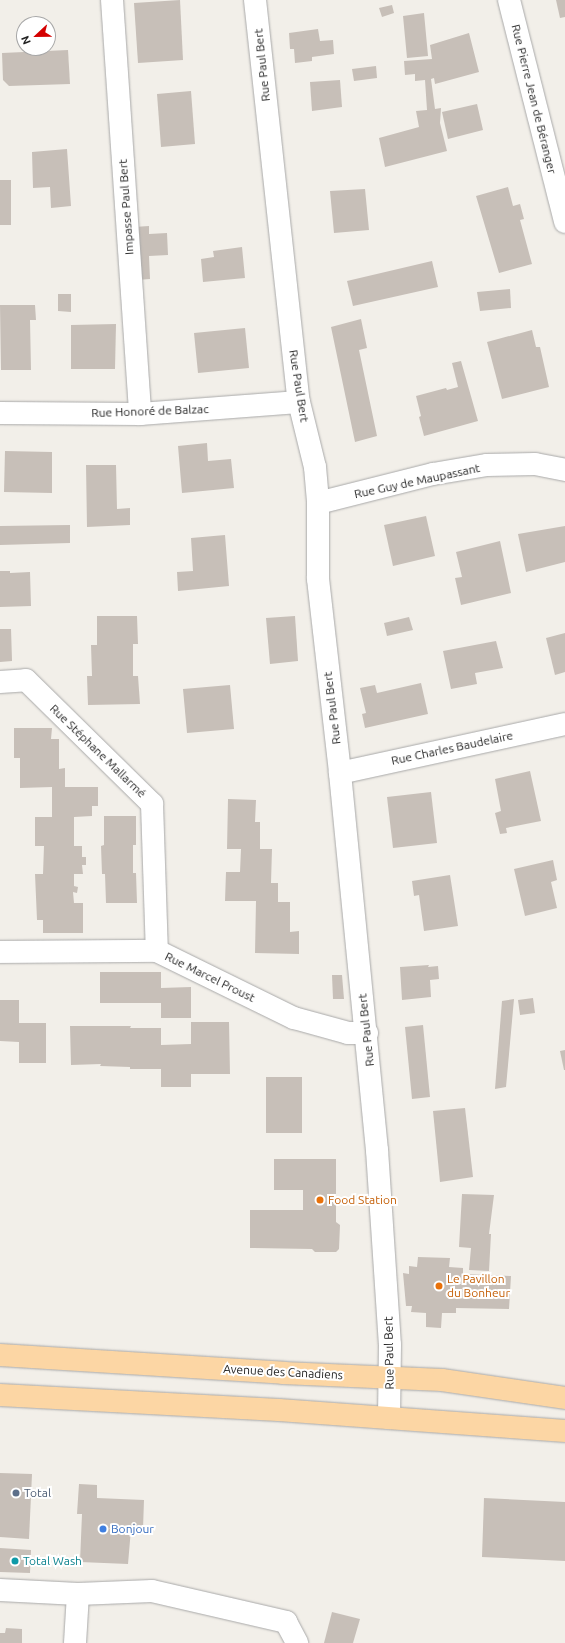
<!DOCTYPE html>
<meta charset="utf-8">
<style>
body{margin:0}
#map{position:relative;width:565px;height:1643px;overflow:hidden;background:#f2efe9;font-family:Ubuntu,sans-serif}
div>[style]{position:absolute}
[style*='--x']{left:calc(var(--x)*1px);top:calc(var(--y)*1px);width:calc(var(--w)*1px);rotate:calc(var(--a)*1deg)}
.building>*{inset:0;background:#c7bfb8}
.roads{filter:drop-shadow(0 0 1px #a9a9a9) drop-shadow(0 0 1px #a9a9a9)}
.minor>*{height:22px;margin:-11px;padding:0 11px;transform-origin:11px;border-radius:11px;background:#fff}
.major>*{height:22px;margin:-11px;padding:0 11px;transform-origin:11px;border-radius:11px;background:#fcd6a4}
.dots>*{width:11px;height:11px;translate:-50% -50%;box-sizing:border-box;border:2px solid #fff;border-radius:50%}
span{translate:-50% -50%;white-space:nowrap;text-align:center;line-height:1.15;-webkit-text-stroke:4px #fff;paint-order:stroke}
.street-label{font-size:12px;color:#222}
.food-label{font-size:12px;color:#c56008}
.left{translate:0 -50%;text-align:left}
.service-label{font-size:12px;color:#4e5e75}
.shop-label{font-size:12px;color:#366cbe}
.culture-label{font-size:12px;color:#0d838f}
.north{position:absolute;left:16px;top:16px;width:40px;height:40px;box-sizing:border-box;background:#fff;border:1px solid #a7a7a7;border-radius:50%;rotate:248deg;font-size:11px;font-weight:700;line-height:16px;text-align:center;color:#222}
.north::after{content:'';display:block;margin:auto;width:14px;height:18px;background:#d40000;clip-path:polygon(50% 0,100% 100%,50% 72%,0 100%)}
</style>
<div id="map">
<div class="building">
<div style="clip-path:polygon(180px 0,183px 60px,138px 63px,134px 3px)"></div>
<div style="clip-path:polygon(556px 0,565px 0,565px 17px,560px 18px)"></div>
<div style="clip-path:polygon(392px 5px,394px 13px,382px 17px,379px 8px)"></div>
<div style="clip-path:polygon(424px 13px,428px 56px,407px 58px,403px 16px)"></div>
<div style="clip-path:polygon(318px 29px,320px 41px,333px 40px,334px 54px,312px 57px,312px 61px,295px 63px,294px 49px,290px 49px,289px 33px)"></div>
<div style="clip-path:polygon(469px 33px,479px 72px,435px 84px,434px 78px,431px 79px,435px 109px,441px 108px,440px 123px,447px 151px,385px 167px,379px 138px,419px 127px,416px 111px,427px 110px,425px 80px,415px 81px,415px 74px,405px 75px,404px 61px,432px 59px,430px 45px)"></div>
<div style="clip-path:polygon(68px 50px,70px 84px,9px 86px,3px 80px,2px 53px)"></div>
<div style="clip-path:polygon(376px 66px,377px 78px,354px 81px,352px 69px)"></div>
<div style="clip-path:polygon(340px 80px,342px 107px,312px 111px,310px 82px)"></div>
<div style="clip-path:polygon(191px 91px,195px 144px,161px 147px,157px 94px)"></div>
<div style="clip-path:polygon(477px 104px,483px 130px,448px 139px,442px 112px)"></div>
<div style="clip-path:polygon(67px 149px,71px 206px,51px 208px,50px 187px,33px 188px,32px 152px)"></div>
<div style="clip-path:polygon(0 180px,11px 180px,11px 225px,0 225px)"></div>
<div style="clip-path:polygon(508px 187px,513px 206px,520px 204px,524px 219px,520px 220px,532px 264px,499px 273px,476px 196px)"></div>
<div style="clip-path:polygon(365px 189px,369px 230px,334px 233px,330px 191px)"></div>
<div style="clip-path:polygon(149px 226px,149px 234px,167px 233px,168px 255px,149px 256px,150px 279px,137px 280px,134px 227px)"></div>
<div style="clip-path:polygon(242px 247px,245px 278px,203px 282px,201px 259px,214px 257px,213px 251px)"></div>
<div style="clip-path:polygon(432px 261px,438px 287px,353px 306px,347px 281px)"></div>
<div style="clip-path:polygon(510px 289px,511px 308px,480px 311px,477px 292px)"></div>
<div style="clip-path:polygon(58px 294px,71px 294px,71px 312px,58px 311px)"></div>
<div style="clip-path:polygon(0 305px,35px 305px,36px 320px,30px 320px,31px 370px,1px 370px)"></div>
<div style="clip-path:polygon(361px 319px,367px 348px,359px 350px,377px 436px,355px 442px,331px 327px)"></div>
<div style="clip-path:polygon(116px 324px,115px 369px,71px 369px,71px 325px)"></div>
<div style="clip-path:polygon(245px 328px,249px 368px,198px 373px,194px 333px)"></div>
<div style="clip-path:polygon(532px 330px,536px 347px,540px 347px,549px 387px,502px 399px,487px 342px)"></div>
<div style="clip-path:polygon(461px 361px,478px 421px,424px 436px,419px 417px,421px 416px,416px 396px,446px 388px,447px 390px,458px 387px,452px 363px)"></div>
<div style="clip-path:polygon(207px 443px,208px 461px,231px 459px,234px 488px,182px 493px,178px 446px)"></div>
<div style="clip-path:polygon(5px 451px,52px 452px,52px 493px,4px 492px)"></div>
<div style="clip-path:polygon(86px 465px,116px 465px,117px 509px,130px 508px,130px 525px,87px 527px)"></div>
<div style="clip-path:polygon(426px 516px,435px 556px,393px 566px,384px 525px)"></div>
<div style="clip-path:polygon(70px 525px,70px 543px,0 545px,0 526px)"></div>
<div style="clip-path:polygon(565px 526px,565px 562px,526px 572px,518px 534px)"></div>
<div style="clip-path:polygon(225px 535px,229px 586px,178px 591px,177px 572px,193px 571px,191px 538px)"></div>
<div style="clip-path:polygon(500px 541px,511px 593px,461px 605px,455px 578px,462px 577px,456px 552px)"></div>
<div style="clip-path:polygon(0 571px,10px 571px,10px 573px,30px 572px,31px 606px,0 607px)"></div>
<div style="clip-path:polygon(97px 616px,137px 616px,138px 644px,133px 644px,133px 676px,138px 676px,140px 704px,88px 705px,87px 676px,92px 676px,91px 645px,97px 645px)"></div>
<div style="clip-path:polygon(295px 616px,298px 661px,270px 664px,266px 618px)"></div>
<div style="clip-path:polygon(409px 617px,413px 630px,387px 636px,384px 623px)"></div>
<div style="clip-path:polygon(0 629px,11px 629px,12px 661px,0 662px)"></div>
<div style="clip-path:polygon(565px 633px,565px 672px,555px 675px,546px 638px)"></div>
<div style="clip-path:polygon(496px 641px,503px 668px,475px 673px,477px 684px,451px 689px,443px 651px)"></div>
<div style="clip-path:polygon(421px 683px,428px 714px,365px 728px,362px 714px,366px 713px,360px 688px,375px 685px,377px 693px)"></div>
<div style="clip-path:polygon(230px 685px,234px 729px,187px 733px,183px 689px)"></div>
<div style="clip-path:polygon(14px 728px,52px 728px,51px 739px,59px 739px,59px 769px,65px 768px,65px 787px,98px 787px,98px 806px,92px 806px,92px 816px,74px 817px,74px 846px,82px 846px,82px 857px,86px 857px,86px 865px,82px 865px,83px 874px,74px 874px,74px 886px,78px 887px,77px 893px,73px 892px,74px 903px,83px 903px,83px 933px,43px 933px,43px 920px,37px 920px,35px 874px,43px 874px,44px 846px,35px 846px,35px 817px,52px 817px,52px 787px,20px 788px,20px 758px,14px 758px)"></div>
<div style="clip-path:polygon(530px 771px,541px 821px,506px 828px,507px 833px,500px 834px,495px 813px,501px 811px,495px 779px)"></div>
<div style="clip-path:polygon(431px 792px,437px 843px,393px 848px,387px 797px)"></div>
<div style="clip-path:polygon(228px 799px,256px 800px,255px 822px,260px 822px,260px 849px,272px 849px,271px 883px,278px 883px,278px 902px,290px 902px,290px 932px,299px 931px,299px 954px,255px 953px,256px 901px,225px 901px,226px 872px,240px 872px,241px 849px,227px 849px)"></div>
<div style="clip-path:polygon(104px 816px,136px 816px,136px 845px,133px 845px,133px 873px,136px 873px,137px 903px,106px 903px,105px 874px,102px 874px,101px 846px,104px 845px)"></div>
<div style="clip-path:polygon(553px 860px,557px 880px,551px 882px,557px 908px,525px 916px,514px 869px)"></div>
<div style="clip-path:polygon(450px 875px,458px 926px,424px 931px,419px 895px,414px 896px,412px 881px)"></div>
<div style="clip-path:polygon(429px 965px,428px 967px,438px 966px,439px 979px,430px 980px,431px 997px,402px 1000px,400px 967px)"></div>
<div style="clip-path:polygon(100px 972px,161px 972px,161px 988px,191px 987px,191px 1018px,161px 1018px,161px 1003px,100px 1003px)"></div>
<div style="clip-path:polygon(332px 975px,342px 975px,344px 999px,333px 999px)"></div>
<div style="clip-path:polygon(533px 998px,535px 1013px,520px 1015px,518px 1000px)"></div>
<div style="clip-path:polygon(514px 999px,506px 1087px,495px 1089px,502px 1001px)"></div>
<div style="clip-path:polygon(0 1000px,19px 1000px,19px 1023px,46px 1023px,46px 1063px,19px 1063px,19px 1042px,0 1041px)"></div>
<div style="clip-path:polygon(191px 1022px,229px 1022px,230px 1074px,191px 1074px,191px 1087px,161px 1087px,161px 1069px,130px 1069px,130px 1067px,100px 1066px,101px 1064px,71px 1065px,70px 1026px,131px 1026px,130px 1028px,161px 1028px,161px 1045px,191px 1044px)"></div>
<div style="clip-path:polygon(423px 1025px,430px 1097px,412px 1099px,405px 1027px)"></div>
<div style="clip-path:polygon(565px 1050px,565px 1070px,564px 1070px,560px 1051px)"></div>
<div style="clip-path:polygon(266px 1077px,302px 1077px,302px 1133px,266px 1133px)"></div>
<div style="clip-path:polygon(465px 1108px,473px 1177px,440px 1182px,433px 1111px)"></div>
<div style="clip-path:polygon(274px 1159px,336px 1159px,336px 1222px,340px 1225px,339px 1249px,336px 1252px,315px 1252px,312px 1249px,250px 1248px,250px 1210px,303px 1210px,303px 1190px,274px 1190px)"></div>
<div style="clip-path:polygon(462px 1194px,494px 1195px,489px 1234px,491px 1234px,489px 1271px,469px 1270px,471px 1248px,459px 1247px)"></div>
<div style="clip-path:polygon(418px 1257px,450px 1258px,449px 1267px,463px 1268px,463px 1274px,511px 1276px,509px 1309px,456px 1308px,456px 1313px,442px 1313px,441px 1328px,426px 1327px,426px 1313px,411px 1312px,412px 1306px,406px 1306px,403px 1273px,409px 1274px,409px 1266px,417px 1267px)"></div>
<div style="clip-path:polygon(0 1473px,32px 1474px,29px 1539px,0 1537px)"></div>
<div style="clip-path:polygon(79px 1484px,97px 1485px,97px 1498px,144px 1500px,143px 1529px,131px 1529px,128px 1564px,80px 1562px,82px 1514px,77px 1514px)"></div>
<div style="clip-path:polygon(484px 1498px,565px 1502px,565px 1561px,482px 1557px)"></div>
<div style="clip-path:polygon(0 1548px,31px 1550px,30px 1573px,0 1572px)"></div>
<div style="clip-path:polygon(332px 1612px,360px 1619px,353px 1643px,324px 1643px)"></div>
<div style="clip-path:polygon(6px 1628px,22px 1629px,22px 1643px,0 1643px,0 1633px,5px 1633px)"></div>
</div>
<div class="roads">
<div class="minor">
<div style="--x:112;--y:0;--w:415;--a:86.1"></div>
<div style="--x:255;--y:0;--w:404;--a:83.8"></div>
<div style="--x:299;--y:402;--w:67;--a:76.2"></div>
<div style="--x:315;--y:467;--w:36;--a:85"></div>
<div style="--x:318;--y:503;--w:76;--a:90"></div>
<div style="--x:318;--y:579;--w:195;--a:83.5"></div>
<div style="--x:340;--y:773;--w:379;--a:84.4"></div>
<div style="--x:377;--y:1150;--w:195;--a:86.2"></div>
<div style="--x:390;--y:1345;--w:73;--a:90.8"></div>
<div style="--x:509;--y:0;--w:229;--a:75.8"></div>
<div style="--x:0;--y:413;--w:140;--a:0.4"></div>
<div style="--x:140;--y:414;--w:159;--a:-4.3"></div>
<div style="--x:318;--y:503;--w:119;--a:-14.2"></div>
<div style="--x:433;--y:474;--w:55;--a:-9.5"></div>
<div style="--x:487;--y:465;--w:48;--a:-1.2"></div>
<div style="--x:535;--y:464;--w:31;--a:11"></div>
<div style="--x:0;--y:682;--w:26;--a:-4"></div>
<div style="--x:26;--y:680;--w:177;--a:44.5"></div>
<div style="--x:152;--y:804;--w:147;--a:88.1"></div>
<div style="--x:340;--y:773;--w:230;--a:-12.3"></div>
<div style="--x:0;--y:952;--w:157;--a:-0.4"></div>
<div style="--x:157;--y:951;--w:153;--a:26.1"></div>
<div style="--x:294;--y:1018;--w:56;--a:15.5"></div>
<div style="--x:348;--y:1033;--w:19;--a:0"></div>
<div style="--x:0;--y:1590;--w:78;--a:2.9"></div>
<div style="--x:78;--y:1594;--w:74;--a:-2.3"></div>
<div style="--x:152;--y:1591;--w:138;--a:13"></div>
<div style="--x:286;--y:1622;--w:24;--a:62"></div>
<div style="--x:75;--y:1643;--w:49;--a:-86.5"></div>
</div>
<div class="major">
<div style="--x:0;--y:1355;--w:284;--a:3.6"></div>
<div style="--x:283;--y:1373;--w:159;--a:2.5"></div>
<div style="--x:442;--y:1380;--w:124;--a:8.3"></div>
<div style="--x:0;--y:1395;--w:279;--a:3.1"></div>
<div style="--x:279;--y:1410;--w:287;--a:4.2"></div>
</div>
</div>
<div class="dots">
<div style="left:320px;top:1200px;background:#e8710a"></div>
<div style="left:439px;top:1286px;background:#e8710a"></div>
<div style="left:16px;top:1493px;background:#5c6f8a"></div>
<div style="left:103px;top:1529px;background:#3f7fe0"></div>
<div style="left:15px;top:1561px;background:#0f9aa8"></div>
</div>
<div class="street-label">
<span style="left:262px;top:65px;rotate:-96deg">Rue Paul Bert</span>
<span style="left:534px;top:99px;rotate:76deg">Rue Pierre Jean de Béranger</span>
<span style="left:126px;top:207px;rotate:-94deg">Impasse Paul Bert</span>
<span style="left:299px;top:386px;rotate:81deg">Rue Paul Bert</span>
<span style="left:150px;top:411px;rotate:-2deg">Rue Honoré de Balzac</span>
<span style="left:417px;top:481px;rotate:-12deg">Rue Guy de Maupassant</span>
<span style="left:332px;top:708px;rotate:-97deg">Rue Paul Bert</span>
<span style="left:452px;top:748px;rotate:-12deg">Rue Charles Baudelaire</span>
<span style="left:98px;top:751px;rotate:44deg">Rue Stéphane Mallarmé</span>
<span style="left:210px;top:977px;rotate:26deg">Rue Marcel Proust</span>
<span style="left:366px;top:1030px;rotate:-96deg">Rue Paul Bert</span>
<span style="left:389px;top:1353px;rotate:-91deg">Rue Paul Bert</span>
<span style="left:283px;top:1372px;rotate:3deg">Avenue des Canadiens</span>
</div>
<div class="food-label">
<span class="left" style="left:328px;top:1200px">Food Station</span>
<span class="left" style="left:447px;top:1286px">Le Pavillon<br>du Bonheur</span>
</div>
<div class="service-label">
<span class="left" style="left:24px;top:1493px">Total</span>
</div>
<div class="shop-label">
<span class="left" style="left:111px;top:1529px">Bonjour</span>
</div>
<div class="culture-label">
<span class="left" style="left:23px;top:1561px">Total Wash</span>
</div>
<div class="north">N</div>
</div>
